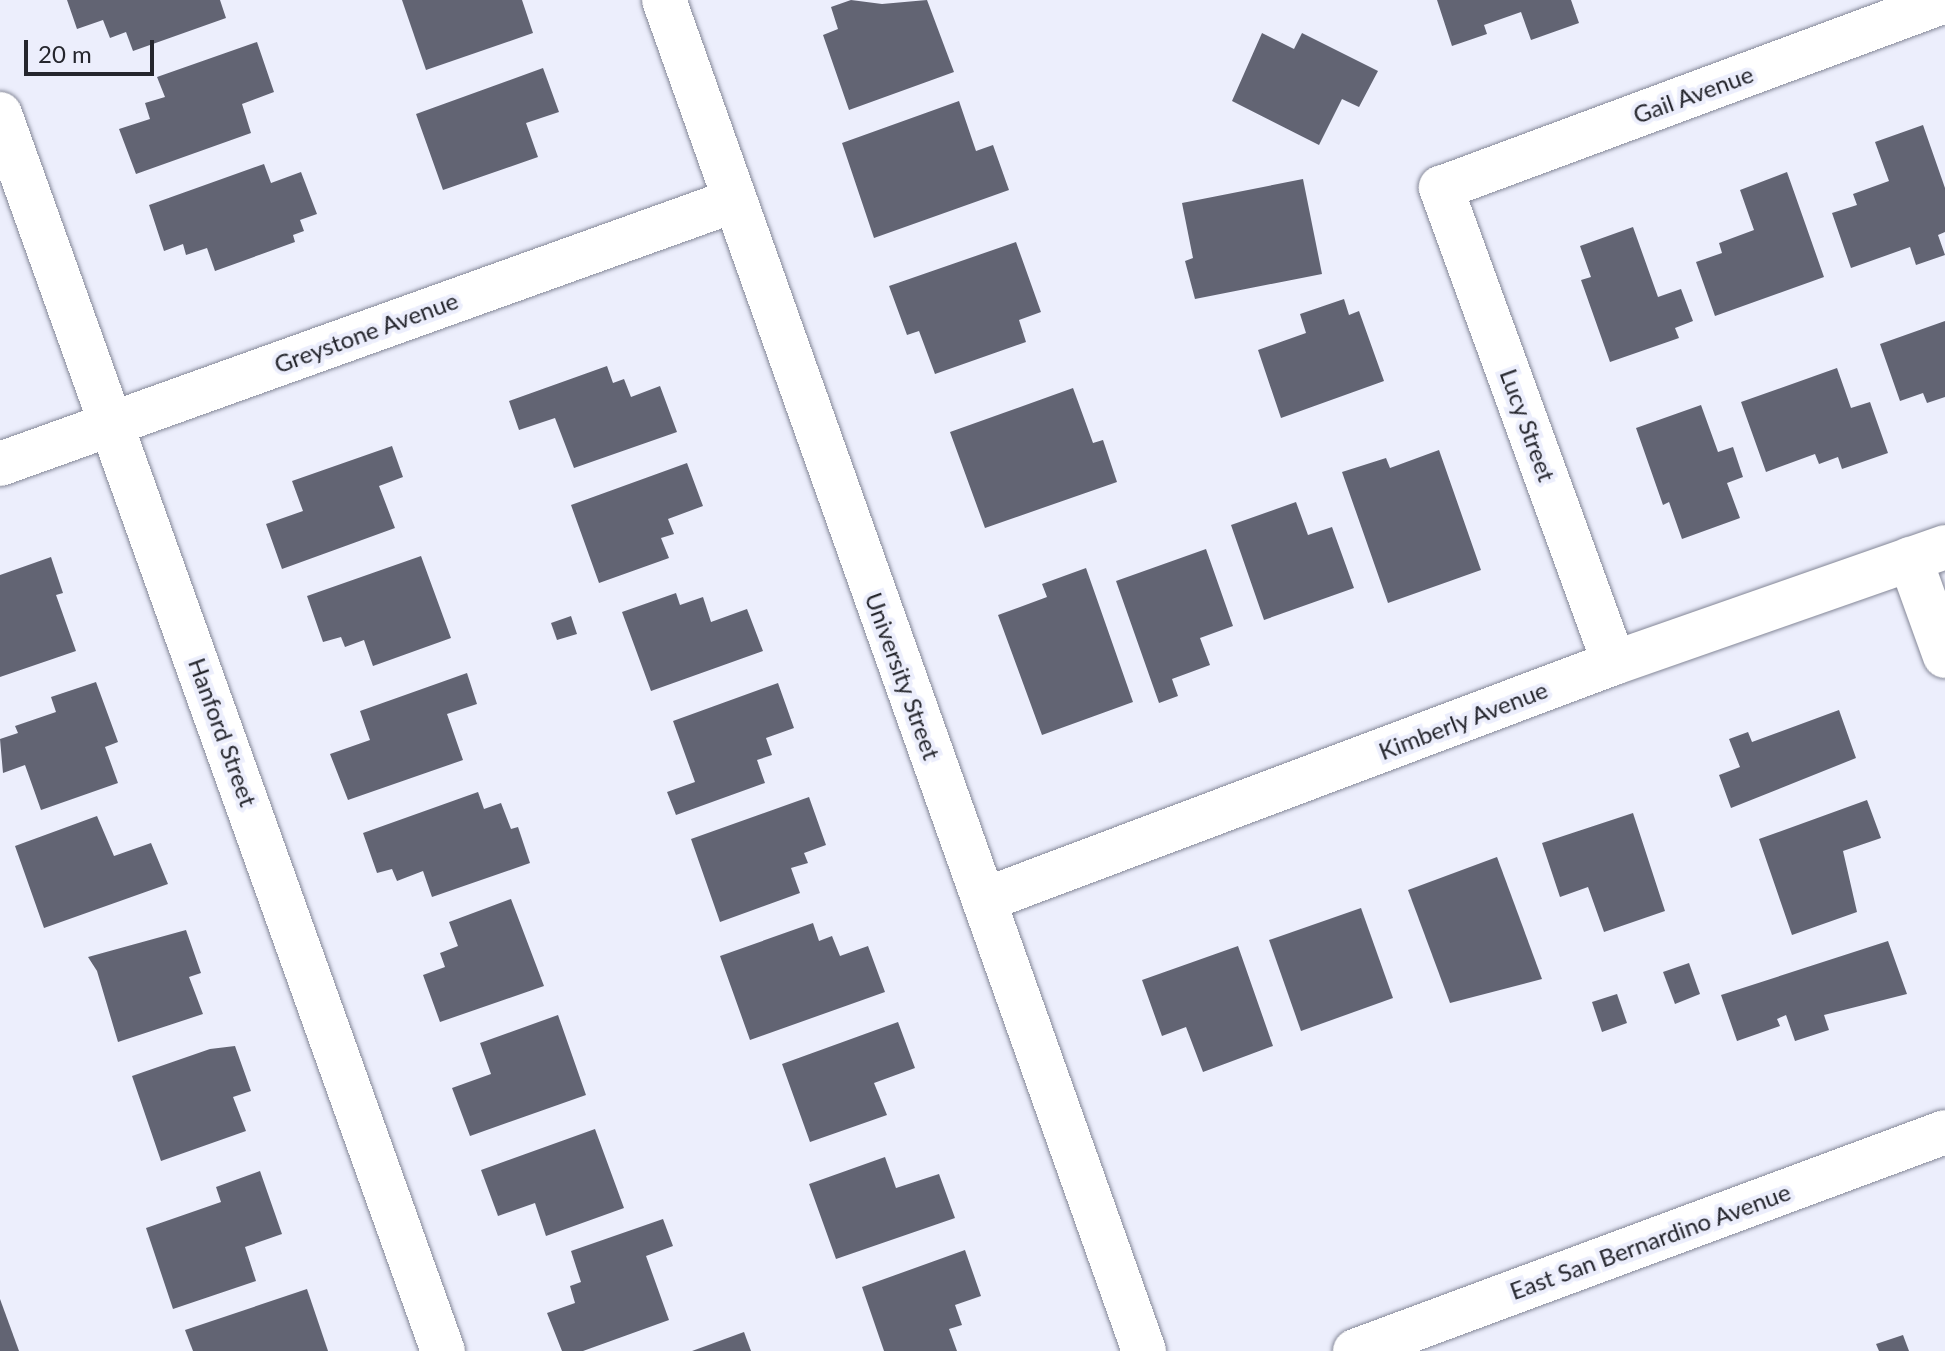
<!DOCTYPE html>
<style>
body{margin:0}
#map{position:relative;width:1945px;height:1351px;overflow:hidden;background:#eceefc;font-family:Lato,sans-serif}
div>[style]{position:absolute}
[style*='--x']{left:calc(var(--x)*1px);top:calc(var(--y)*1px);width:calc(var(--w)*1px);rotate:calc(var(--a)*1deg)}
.building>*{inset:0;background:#626473}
.roads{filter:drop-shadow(0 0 2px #848797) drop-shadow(0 0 2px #848797)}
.minor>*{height:44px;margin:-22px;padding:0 22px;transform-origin:22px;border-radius:22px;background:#fff}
.tertiary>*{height:44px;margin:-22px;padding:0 22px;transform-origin:22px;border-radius:22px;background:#fff}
span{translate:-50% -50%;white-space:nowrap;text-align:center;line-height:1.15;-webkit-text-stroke:8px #eceefc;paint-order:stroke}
.street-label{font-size:24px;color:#25262d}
.scale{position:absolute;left:24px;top:40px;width:130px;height:36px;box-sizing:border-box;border:4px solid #25262d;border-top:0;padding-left:10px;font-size:24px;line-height:28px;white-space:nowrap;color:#25262d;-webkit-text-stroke:6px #eceefc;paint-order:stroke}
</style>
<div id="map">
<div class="building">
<div style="clip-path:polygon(67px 0,220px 0,226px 18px,133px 51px,126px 32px,110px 38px,103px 20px,77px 29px)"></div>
<div style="clip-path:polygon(402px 0,522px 0,533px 33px,426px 70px)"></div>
<div style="clip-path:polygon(851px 0,882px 4px,927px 0,954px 72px,849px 110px,823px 35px,838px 29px,831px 7px)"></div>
<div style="clip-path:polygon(1437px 0,1571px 0,1579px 23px,1531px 40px,1521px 12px,1484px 25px,1487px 34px,1452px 46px)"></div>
<div style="clip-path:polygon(1262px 33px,1294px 49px,1302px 33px,1378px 71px,1359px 107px,1342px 99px,1319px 145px,1232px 101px)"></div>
<div style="clip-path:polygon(257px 42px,274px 92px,242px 104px,251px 133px,136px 174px,119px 129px,150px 119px,145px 103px,165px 97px,157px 77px)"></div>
<div style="clip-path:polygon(543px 68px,559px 112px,526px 123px,538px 157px,443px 190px,416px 114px)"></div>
<div style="clip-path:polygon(959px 101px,976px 151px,993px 145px,1009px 190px,874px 238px,842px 143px)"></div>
<div style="clip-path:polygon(1923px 125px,1945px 188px,1945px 232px,1938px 235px,1945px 255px,1916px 265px,1910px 247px,1851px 268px,1832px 213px,1857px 205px,1853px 194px,1889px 181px,1875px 142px)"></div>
<div style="clip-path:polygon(264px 164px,271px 183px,301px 172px,317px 214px,300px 220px,304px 231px,293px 235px,295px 242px,215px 271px,207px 248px,186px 255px,183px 244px,164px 251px,149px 205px)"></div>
<div style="clip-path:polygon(1787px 172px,1824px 277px,1715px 316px,1696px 262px,1722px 253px,1719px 243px,1754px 230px,1740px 190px)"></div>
<div style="clip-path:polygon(1303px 179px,1322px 274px,1195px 299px,1185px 261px,1193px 258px,1182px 203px)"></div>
<div style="clip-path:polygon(1633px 227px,1658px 297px,1681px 289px,1693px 321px,1675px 328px,1679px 338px,1610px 362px,1581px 280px,1591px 277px,1580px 246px)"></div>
<div style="clip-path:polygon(1016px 242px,1041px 312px,1019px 320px,1026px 342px,935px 374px,919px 331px,907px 335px,889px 286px)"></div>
<div style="clip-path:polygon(1344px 299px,1349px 315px,1359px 311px,1384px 381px,1281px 418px,1258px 350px,1306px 333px,1300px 314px)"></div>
<div style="clip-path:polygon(1945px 321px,1945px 397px,1927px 403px,1923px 393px,1900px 401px,1880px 344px)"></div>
<div style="clip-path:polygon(607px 366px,613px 383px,624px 379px,631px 397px,660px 386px,677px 432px,574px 468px,555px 418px,519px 430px,509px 401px)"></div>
<div style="clip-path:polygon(1837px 368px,1851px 408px,1870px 402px,1888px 453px,1842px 469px,1838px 457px,1819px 464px,1815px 454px,1766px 472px,1741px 402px)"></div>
<div style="clip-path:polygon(1073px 388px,1093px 443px,1103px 440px,1117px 482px,985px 528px,950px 432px)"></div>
<div style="clip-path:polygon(1701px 405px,1718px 452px,1733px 447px,1743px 477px,1727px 483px,1740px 518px,1682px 539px,1669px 502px,1663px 505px,1636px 428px)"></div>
<div style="clip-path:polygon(392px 446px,403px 477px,379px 486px,395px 528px,282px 569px,266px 524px,303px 511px,292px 481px)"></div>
<div style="clip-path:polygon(1439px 450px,1481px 570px,1388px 603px,1342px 472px,1386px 458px,1390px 468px)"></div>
<div style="clip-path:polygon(687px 463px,703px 506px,668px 519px,674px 534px,661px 538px,669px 558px,599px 583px,571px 505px)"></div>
<div style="clip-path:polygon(1296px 502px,1308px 535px,1332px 527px,1354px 588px,1264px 620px,1231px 525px)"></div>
<div style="clip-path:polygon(1206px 549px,1233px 626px,1200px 638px,1210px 665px,1172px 679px,1178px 696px,1159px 703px,1116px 581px)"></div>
<div style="clip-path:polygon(421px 556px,451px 638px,373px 666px,364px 640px,345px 647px,341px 637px,323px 642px,307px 596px)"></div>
<div style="clip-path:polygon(51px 557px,63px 593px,56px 595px,76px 651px,0 677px,0 575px)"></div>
<div style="clip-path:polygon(1086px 568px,1133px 702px,1042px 735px,998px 615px,1047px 597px,1042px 584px)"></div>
<div style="clip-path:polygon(676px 593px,680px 605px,703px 597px,711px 622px,747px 609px,763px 651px,651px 691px,622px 612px)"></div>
<div style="clip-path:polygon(571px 616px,577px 634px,557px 640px,551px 623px)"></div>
<div style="clip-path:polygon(467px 673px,477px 704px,447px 714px,463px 760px,348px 800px,330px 754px,370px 740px,360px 711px)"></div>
<div style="clip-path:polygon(96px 682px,118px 742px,105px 747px,118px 783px,41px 810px,25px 765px,3px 773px,0 739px,18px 733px,15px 726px,56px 712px,51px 697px)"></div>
<div style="clip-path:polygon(778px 683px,794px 728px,766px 738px,772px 755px,757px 760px,765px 783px,676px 815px,667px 792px,695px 782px,673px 721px)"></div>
<div style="clip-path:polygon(1839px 710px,1856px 758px,1731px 808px,1719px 775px,1740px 767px,1729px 739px,1748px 732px,1752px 742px)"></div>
<div style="clip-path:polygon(478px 792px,484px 809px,501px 803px,511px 829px,518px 827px,530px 863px,432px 897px,423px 871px,397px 881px,392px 869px,377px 873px,363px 833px)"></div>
<div style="clip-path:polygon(809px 797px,826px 845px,804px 853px,808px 863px,791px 868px,800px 893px,720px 922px,691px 839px)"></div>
<div style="clip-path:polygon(1867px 800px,1881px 838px,1843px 851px,1857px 912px,1792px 935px,1759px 839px)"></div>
<div style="clip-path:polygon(1633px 813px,1665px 911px,1604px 932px,1588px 887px,1560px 897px,1542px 843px)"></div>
<div style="clip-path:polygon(97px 816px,114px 856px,151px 843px,168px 884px,44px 928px,15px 846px)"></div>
<div style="clip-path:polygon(1497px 857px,1542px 979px,1450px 1003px,1408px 890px)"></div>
<div style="clip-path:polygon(511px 899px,544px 986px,440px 1022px,423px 975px,445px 967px,440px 953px,458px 946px,449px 922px)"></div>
<div style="clip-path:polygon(1361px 908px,1393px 998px,1301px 1031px,1269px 940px)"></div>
<div style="clip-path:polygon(813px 923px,819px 941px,832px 936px,840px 956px,868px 946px,885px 992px,750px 1040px,720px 956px)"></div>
<div style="clip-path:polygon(186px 930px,201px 973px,189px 977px,203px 1014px,118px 1042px,97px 971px,88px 957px)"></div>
<div style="clip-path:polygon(1888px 941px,1907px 994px,1824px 1015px,1829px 1030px,1795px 1041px,1786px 1015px,1777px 1019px,1780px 1026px,1737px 1041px,1721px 995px)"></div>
<div style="clip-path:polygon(1238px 946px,1273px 1046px,1203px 1072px,1186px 1027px,1162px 1036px,1142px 980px)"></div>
<div style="clip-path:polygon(1689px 963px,1700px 994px,1675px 1004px,1663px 972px)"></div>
<div style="clip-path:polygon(1617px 994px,1627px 1023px,1602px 1032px,1592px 1002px)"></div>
<div style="clip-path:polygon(558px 1015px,586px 1095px,470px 1136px,452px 1088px,491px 1074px,480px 1043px)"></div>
<div style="clip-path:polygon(898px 1022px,915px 1068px,874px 1083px,887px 1115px,810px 1142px,782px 1064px)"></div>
<div style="clip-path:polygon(235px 1046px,251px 1091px,233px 1097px,246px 1131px,161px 1161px,132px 1076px,210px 1049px)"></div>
<div style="clip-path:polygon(595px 1129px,624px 1208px,546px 1236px,535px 1203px,498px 1216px,481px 1170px)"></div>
<div style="clip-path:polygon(885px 1157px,896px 1188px,939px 1174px,955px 1218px,836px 1259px,809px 1184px)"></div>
<div style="clip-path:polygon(260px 1171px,282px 1234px,245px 1247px,256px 1281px,173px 1309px,146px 1228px,221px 1202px,216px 1187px)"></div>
<div style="clip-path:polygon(663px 1219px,673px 1246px,646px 1256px,669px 1320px,583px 1351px,562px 1351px,547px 1313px,575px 1303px,570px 1286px,581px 1282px,571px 1251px)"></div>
<div style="clip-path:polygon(965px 1250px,981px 1296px,955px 1305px,962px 1325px,949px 1329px,957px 1351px,884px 1351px,862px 1287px)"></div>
<div style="clip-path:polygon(307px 1289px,328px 1351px,193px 1351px,185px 1330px)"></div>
<div style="clip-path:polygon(0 1299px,19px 1351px,0 1351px)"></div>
<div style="clip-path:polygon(744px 1332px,751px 1351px,692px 1351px)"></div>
<div style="clip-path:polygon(1903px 1335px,1909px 1351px,1879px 1351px,1876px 1344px)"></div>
</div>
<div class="roads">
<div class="minor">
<div style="--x:664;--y:0;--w:1434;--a:70.44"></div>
<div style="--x:0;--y:114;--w:1314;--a:70.3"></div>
<div style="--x:0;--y:464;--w:779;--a:-19.74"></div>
<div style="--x:1910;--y:559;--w:103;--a:70.2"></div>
<div style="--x:1614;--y:663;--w:506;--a:-110.01"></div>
<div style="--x:1441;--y:188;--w:538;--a:-20.36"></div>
<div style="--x:984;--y:900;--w:673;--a:-20.62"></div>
<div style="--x:1614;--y:663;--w:351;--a:-19.3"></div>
</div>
<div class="tertiary">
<div style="--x:1355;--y:1351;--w:629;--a:-20.36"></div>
</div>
</div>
<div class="street-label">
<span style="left:1693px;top:94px;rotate:-20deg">Gail Avenue</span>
<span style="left:366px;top:332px;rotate:-20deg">Greystone Avenue</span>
<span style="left:1528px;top:425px;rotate:70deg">Lucy Street</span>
<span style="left:903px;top:676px;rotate:70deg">University Street</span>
<span style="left:1463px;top:720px;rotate:-21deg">Kimberly Avenue</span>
<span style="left:223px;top:732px;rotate:70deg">Hanford Street</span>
<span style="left:1650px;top:1241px;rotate:-20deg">East San Bernardino Avenue</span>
</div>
<div class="scale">20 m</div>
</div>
